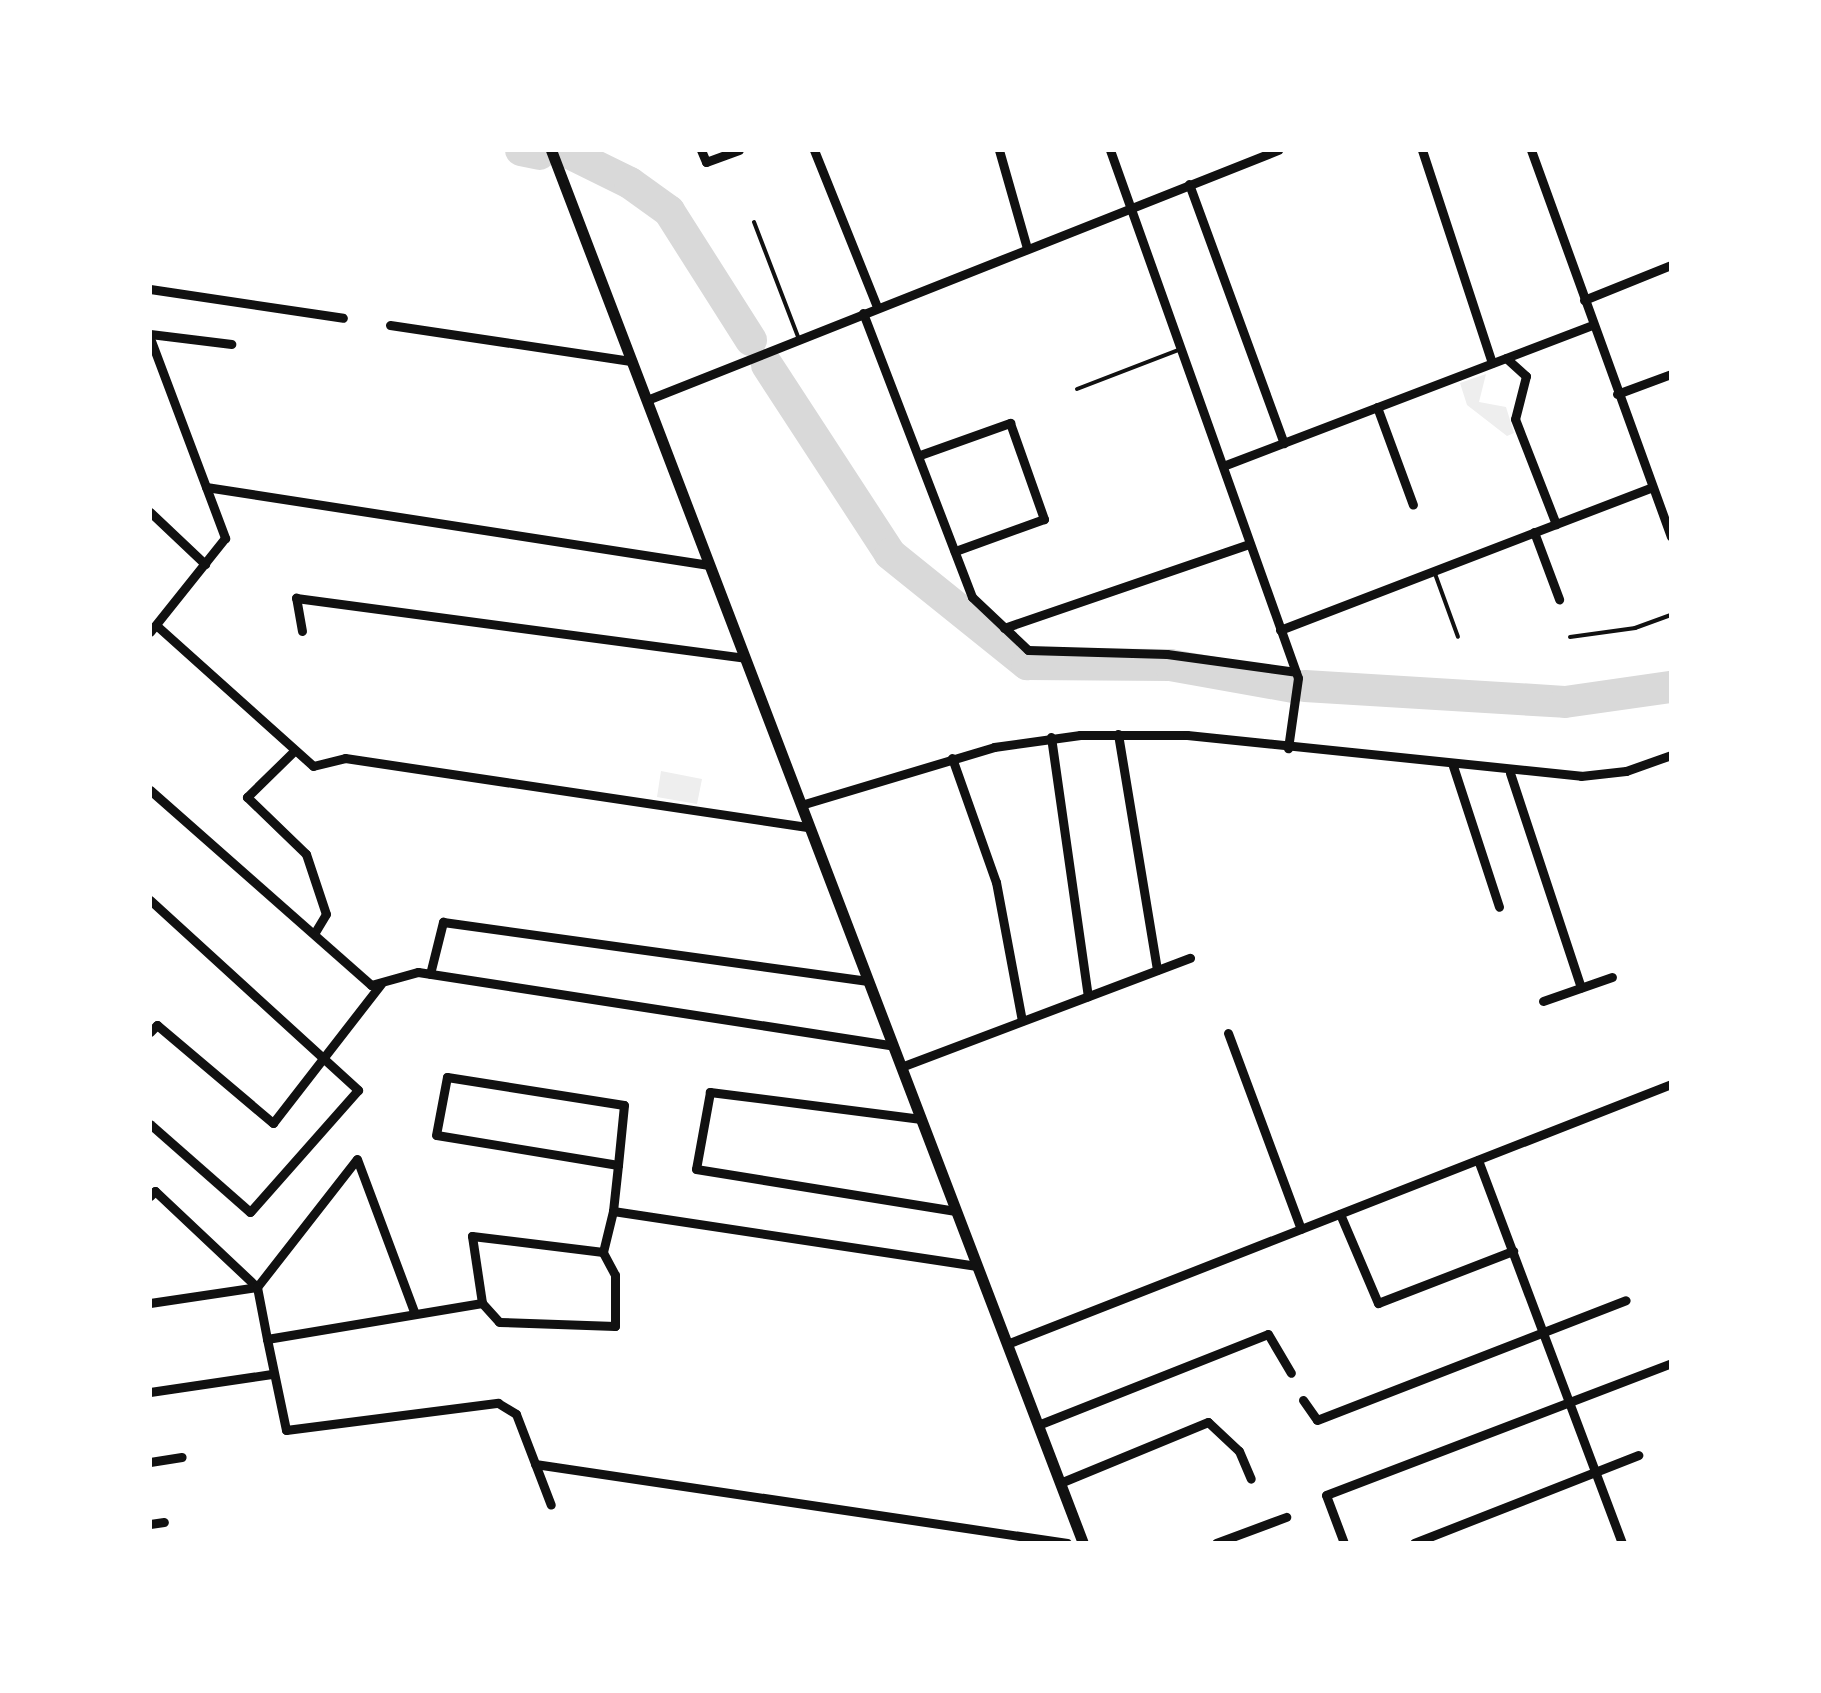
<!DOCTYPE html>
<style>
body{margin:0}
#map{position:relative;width:1821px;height:1693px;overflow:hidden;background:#fff;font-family:"DM Sans",sans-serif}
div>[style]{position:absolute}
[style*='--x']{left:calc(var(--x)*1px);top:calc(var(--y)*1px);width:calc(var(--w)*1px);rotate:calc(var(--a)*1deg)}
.green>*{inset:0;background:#eee}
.river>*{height:32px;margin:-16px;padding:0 16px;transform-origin:16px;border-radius:16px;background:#d9d9d9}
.service>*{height:4px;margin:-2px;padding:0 2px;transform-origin:2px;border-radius:2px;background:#111}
.minor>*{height:9px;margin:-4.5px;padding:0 4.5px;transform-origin:4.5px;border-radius:4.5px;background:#111}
.tertiary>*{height:11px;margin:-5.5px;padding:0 5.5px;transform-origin:5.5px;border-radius:5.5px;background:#111}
span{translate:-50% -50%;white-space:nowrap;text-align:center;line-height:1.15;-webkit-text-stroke:8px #fff;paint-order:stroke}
.frame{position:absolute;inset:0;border:152px solid #fff;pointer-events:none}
</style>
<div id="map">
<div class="green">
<div style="clip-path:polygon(1486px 374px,1479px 402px,1506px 407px,1514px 433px,1507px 436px,1467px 405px,1460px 383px)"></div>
<div style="clip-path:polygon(661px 771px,702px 779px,697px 804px,657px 797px)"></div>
</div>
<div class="river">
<div style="--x:521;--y:150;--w:19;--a:12"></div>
<div style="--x:567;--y:152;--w:70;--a:26.2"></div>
<div style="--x:630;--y:183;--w:48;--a:35.7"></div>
<div style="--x:669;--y:211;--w:153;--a:57.6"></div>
<div style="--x:767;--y:365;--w:225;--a:56.9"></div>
<div style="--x:890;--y:554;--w:176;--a:38.8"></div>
<div style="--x:1027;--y:664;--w:143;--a:0.4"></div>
<div style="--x:1170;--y:665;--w:125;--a:10.1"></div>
<div style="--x:1305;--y:686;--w:260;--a:3.5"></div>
<div style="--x:1565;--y:702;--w:107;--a:-8.1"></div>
</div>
<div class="service">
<div style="--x:754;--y:222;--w:125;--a:69"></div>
<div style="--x:1077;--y:389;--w:111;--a:-21"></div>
<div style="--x:1434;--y:571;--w:70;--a:70"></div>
<div style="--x:1570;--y:637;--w:66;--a:-7.9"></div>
<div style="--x:1635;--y:628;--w:38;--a:-20"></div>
</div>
<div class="minor">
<div style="--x:701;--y:150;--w:13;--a:67"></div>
<div style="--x:706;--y:162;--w:35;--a:-20"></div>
<div style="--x:814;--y:150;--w:169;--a:68.1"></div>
<div style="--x:999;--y:150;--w:102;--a:74.1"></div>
<div style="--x:1110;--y:150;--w:560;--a:70.4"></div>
<div style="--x:1298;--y:678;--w:71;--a:98.1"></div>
<div style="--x:1422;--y:150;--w:224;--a:71.8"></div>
<div style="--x:1531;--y:150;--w:411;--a:70.1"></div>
<div style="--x:1189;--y:184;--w:276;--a:69.9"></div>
<div style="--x:150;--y:289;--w:195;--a:8.5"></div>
<div style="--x:1584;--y:300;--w:94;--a:-21.9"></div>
<div style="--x:863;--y:313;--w:304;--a:69"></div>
<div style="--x:972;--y:597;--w:77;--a:43.4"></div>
<div style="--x:1028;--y:650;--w:139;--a:1.6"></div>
<div style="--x:1167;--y:654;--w:130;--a:7.9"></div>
<div style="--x:390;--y:325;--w:245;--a:8.5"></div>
<div style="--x:150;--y:334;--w:82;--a:7"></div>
<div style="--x:150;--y:338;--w:214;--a:69.4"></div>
<div style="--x:225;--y:538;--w:120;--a:128.6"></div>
<div style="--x:1506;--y:358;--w:27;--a:42"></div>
<div style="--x:1526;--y:376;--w:44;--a:104.3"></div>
<div style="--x:1515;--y:419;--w:113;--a:68.7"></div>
<div style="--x:1617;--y:394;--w:58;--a:-20.3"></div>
<div style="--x:647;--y:400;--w:679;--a:-21.61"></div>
<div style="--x:1377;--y:407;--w:104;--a:69.8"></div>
<div style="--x:920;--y:455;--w:96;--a:-19.6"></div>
<div style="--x:1010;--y:423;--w:102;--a:70.5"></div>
<div style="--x:1044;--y:519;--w:95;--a:160.2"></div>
<div style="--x:1223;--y:466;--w:395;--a:-20.9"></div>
<div style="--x:206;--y:487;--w:509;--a:8.81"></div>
<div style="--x:150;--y:512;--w:76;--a:43.4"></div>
<div style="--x:1534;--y:532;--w:72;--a:69.5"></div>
<div style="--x:156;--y:625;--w:211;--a:41.9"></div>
<div style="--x:313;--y:766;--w:33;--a:-14"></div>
<div style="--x:345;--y:758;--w:469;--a:8.5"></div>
<div style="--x:1004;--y:628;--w:259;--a:-18.9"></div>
<div style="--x:1280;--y:630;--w:395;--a:-21"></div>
<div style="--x:302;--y:631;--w:34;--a:-100"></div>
<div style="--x:296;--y:598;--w:453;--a:7.6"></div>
<div style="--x:1118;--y:734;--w:239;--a:80.6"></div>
<div style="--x:1051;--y:737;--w:262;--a:81.9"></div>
<div style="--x:294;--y:751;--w:66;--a:135.6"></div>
<div style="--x:247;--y:797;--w:82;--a:44"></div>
<div style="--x:306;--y:854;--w:63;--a:71.6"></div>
<div style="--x:326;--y:914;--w:21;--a:121"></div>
<div style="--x:952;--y:758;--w:132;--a:70.5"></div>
<div style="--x:996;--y:882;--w:141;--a:79.4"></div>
<div style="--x:1453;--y:766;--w:148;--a:71.9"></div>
<div style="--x:1510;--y:773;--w:226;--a:71.7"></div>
<div style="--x:150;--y:790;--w:295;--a:41.4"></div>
<div style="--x:371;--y:985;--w:49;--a:-15.5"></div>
<div style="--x:418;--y:972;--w:480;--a:8.8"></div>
<div style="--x:801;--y:805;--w:202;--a:-16.7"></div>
<div style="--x:994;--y:747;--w:87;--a:-7.9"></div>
<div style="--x:1080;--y:735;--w:107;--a:0"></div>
<div style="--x:1187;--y:735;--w:396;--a:5.9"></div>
<div style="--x:1581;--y:776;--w:45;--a:-6.3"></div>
<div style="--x:1626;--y:771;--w:48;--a:-19.6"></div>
<div style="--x:150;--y:900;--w:282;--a:42.4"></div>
<div style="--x:358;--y:1090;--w:163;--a:131.5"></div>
<div style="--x:250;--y:1212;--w:133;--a:-138.7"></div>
<div style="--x:430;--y:974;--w:54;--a:-76"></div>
<div style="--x:443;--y:922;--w:429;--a:7.9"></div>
<div style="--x:1543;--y:1001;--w:73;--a:-19.2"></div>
<div style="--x:150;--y:1032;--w:10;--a:-45"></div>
<div style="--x:157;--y:1025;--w:152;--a:40.2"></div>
<div style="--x:273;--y:1123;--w:176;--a:-52.2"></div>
<div style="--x:1228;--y:1033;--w:209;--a:69.6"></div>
<div style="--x:901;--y:1067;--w:309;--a:-20.7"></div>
<div style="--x:921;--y:1119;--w:213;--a:-172.7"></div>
<div style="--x:710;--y:1092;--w:78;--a:100.3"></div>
<div style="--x:696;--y:1169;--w:263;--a:9.2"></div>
<div style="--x:1478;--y:1160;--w:409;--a:69.4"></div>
<div style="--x:618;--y:1165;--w:184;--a:-170.6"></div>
<div style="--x:436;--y:1135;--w:59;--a:-79.3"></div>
<div style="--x:447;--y:1077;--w:179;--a:9"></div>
<div style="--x:624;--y:1105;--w:60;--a:95.7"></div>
<div style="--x:618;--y:1165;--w:46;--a:96.2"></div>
<div style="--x:613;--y:1211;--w:368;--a:8.6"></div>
<div style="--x:150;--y:1196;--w:7;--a:-45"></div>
<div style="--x:155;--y:1191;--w:140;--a:43.3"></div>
<div style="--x:257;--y:1287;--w:53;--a:79.1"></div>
<div style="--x:267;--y:1339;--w:218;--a:-9.5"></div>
<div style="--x:1340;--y:1214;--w:97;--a:66.9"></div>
<div style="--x:1378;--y:1303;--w:145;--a:-21.1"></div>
<div style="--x:603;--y:1252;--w:132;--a:-173"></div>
<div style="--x:472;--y:1236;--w:68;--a:81.5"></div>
<div style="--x:482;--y:1303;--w:25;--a:48"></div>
<div style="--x:499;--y:1322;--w:116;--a:2"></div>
<div style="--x:615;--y:1326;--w:51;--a:-90"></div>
<div style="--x:615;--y:1275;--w:26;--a:-118"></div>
<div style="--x:603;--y:1252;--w:42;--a:-76.3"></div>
<div style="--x:150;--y:1303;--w:108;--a:-8.5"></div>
<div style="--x:257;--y:1287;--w:162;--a:-52"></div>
<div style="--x:357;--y:1159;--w:165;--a:69.5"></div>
<div style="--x:267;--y:1339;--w:93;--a:78.2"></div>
<div style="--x:286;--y:1430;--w:214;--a:-7.3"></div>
<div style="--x:498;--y:1403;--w:21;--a:31"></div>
<div style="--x:516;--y:1414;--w:97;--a:69"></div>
<div style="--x:1007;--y:1344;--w:713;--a:-21.38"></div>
<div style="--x:150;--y:1392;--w:123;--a:-8.4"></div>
<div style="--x:1303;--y:1400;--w:24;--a:55"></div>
<div style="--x:1317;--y:1420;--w:331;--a:-21.2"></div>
<div style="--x:1038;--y:1425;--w:247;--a:-21.6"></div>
<div style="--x:1268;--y:1334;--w:45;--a:59.5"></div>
<div style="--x:150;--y:1462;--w:32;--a:-9"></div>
<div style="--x:535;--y:1464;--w:538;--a:8.45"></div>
<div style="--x:1060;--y:1483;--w:160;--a:-22.4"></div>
<div style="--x:1208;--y:1422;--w:42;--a:43.1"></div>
<div style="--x:1239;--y:1451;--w:30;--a:67"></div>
<div style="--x:150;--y:1524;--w:14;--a:-8"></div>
<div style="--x:1216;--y:1543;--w:75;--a:-20.4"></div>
<div style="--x:1344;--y:1543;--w:51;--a:-110.6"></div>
<div style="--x:1326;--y:1495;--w:369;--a:-20.9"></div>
<div style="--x:1414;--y:1543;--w:241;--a:-21.4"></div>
</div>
<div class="tertiary">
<div style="--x:551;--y:150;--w:1491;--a:69.1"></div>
</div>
<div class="frame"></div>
</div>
